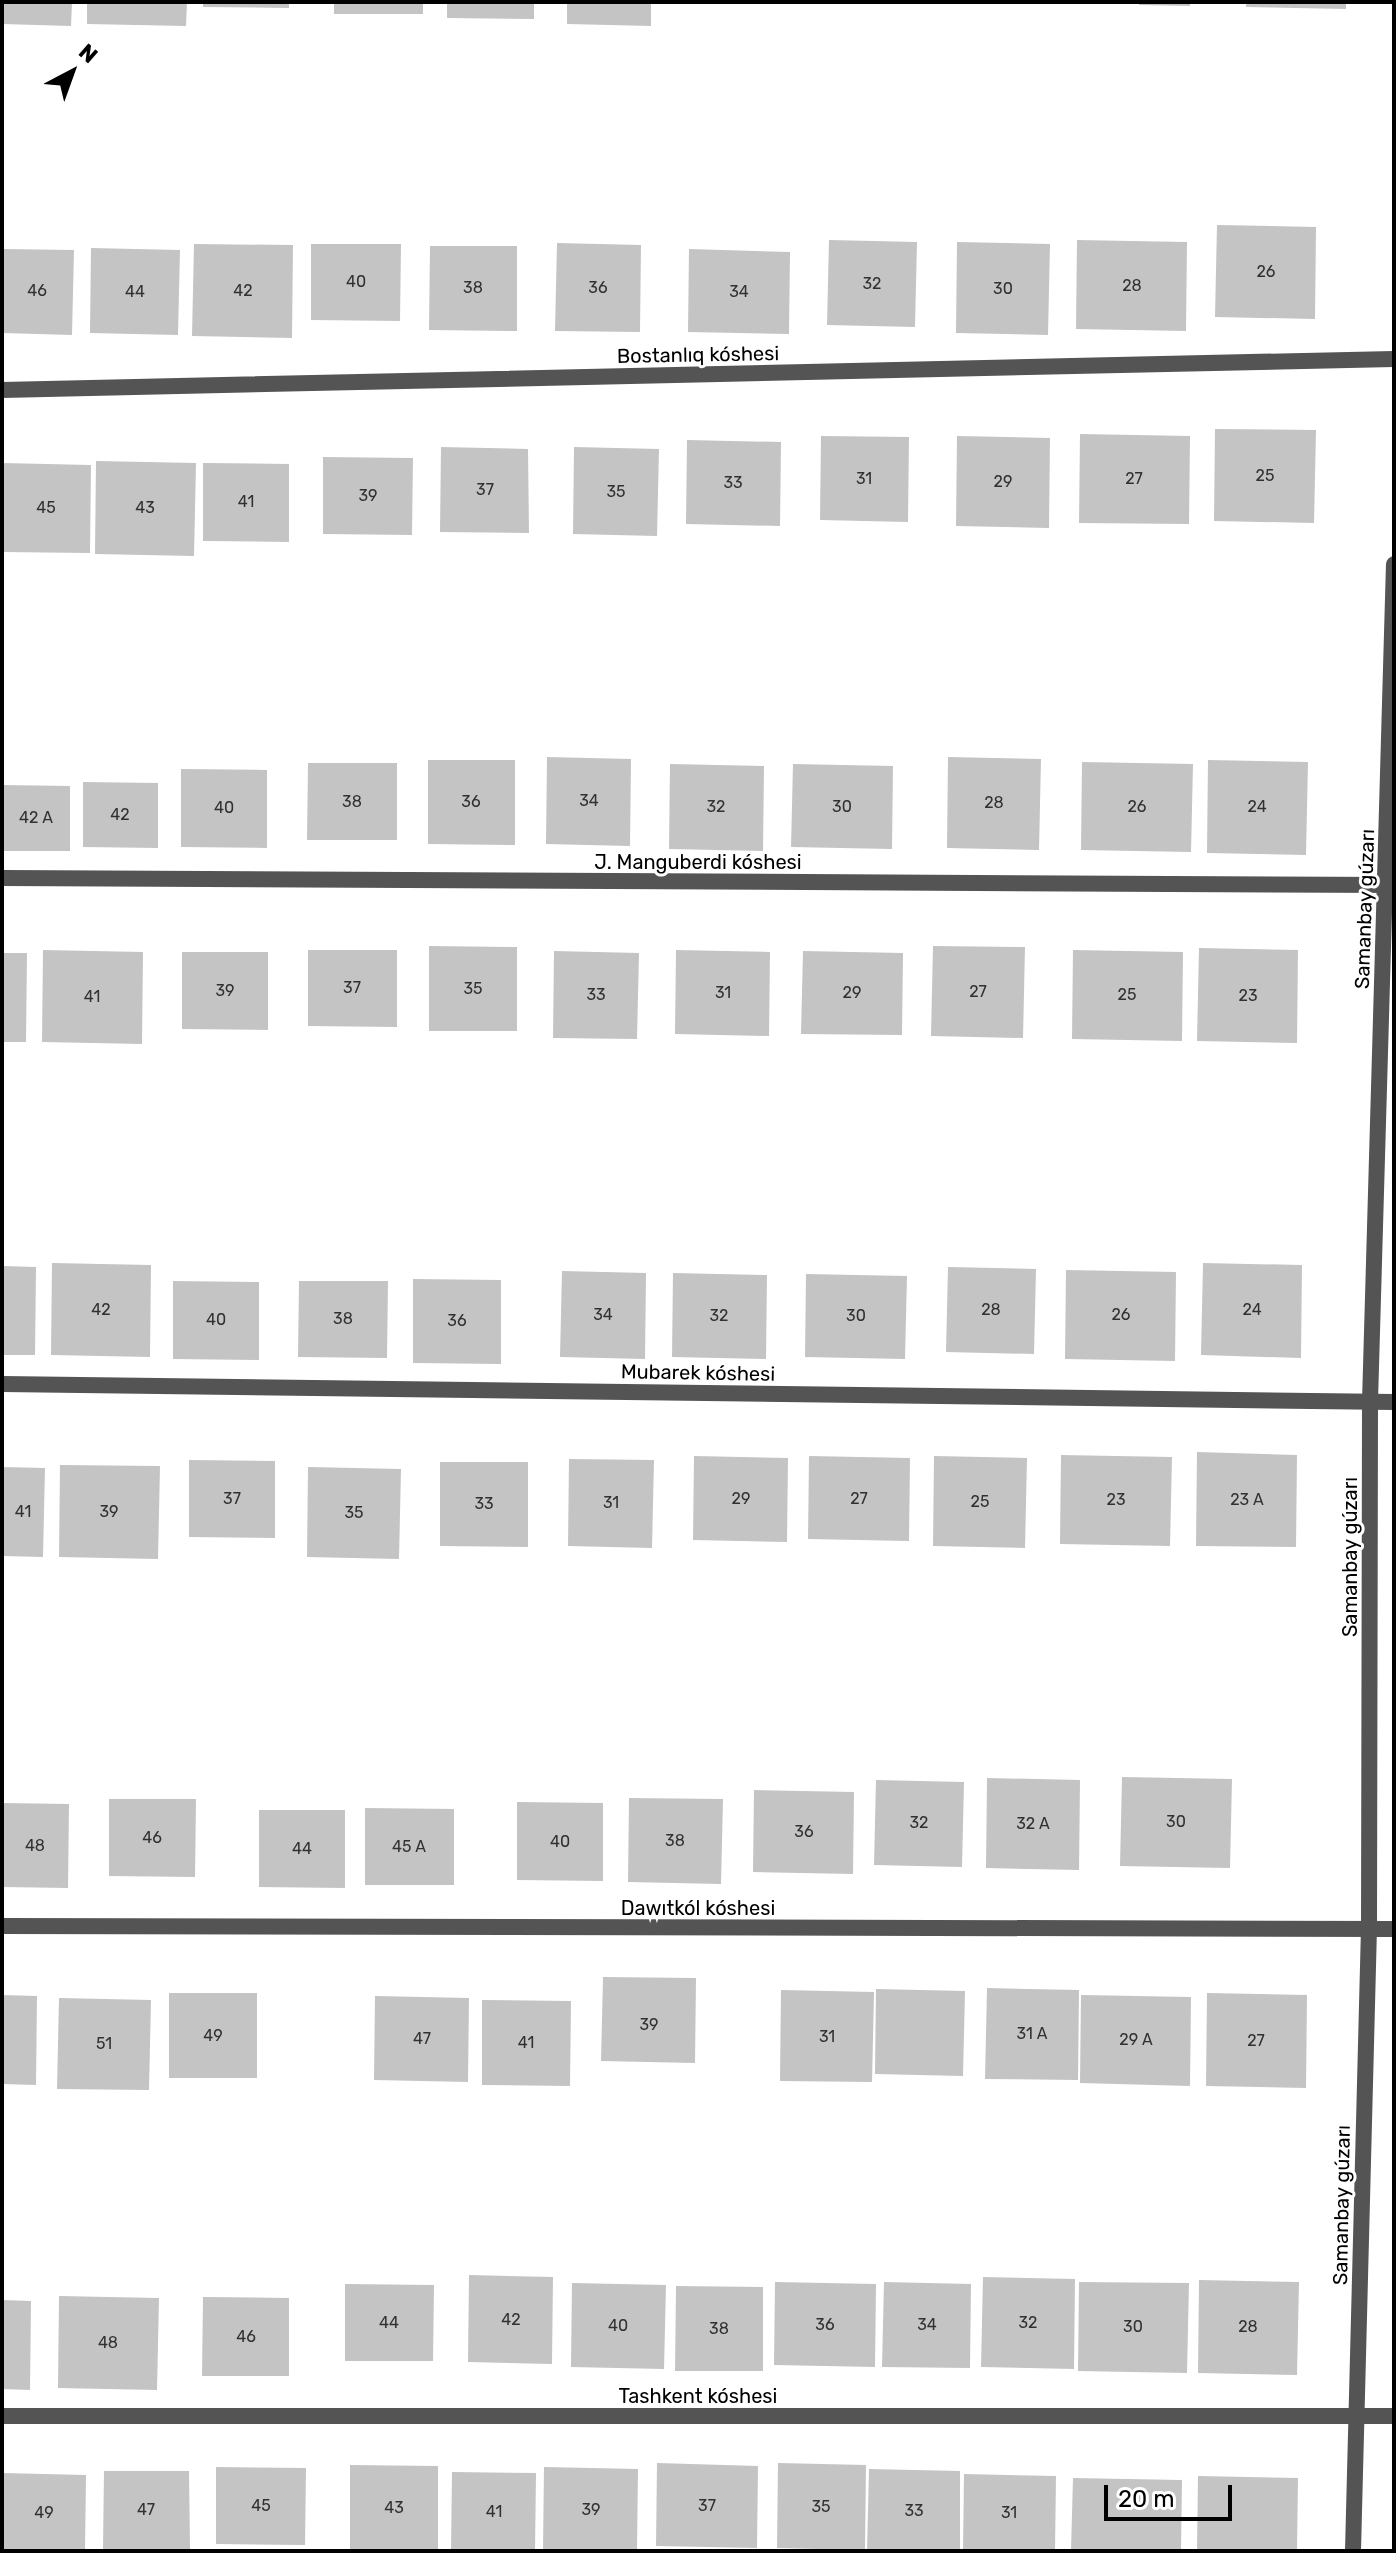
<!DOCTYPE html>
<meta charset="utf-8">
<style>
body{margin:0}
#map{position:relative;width:1396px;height:2553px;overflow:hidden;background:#fff;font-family:Rubik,sans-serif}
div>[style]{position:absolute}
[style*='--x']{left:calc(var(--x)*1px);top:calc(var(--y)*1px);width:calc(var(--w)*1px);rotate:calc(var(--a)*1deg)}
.building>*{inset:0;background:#c4c4c4}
.street>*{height:16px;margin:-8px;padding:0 8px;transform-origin:8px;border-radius:8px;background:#545454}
span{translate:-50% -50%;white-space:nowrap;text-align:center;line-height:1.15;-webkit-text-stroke:6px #fff;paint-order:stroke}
.number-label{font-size:16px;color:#313131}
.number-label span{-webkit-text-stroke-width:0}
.street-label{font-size:20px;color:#000}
.frame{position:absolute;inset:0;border:4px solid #000;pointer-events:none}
.north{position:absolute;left:32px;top:32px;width:80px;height:80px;-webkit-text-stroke:6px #fff;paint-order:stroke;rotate:41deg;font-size:22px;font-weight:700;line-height:32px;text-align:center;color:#000}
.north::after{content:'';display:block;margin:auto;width:28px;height:36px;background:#000;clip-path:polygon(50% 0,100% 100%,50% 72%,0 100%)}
.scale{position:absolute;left:1104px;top:2485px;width:128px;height:36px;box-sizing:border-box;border:4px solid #000;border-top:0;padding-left:10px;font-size:24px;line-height:28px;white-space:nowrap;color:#000;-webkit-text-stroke:6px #fff;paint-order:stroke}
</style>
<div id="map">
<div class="building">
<div style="clip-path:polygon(2px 2px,72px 2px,71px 26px,2px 24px)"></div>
<div style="clip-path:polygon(87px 2px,187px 2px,186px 26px,87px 24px)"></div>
<div style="clip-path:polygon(203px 2px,289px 2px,289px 8px,203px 7px)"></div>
<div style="clip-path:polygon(334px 2px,423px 2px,423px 14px,334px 14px)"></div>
<div style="clip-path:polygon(447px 2px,534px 2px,534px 19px,447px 18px)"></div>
<div style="clip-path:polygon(567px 2px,651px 2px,651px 26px,567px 24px)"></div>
<div style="clip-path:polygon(1139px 2px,1190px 2px,1190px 6px,1139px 5px)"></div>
<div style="clip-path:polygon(1246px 2px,1346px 2px,1346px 9px,1246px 7px)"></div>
<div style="clip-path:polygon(1217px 225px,1316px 227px,1315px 319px,1215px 317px)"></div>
<div style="clip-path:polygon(829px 240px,917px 242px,915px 327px,827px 325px)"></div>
<div style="clip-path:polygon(1077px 240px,1187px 242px,1186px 331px,1076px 329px)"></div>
<div style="clip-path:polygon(957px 242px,1050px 244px,1048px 335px,956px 333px)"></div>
<div style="clip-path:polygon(557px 243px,641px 245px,640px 332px,555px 331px)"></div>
<div style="clip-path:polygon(194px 244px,293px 245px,292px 338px,192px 336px)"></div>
<div style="clip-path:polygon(311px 244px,401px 244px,400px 321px,311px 320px)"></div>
<div style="clip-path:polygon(430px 246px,517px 246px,517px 331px,429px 330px)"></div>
<div style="clip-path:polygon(91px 248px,180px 250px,178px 335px,90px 333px)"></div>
<div style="clip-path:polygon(2px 249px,74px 250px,72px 335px,2px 333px)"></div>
<div style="clip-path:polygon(689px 249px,790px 252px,789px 334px,688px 332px)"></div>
<div style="clip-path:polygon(1215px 429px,1316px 430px,1314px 523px,1214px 521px)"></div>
<div style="clip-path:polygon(1080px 434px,1190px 436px,1189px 524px,1079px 523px)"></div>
<div style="clip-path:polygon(821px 436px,909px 437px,908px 522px,820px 520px)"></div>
<div style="clip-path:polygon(957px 436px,1050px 438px,1049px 528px,956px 526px)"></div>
<div style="clip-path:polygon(687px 440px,781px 442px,780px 526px,686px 524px)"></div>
<div style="clip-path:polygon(441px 447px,528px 449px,529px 533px,440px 532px)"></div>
<div style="clip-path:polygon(574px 447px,659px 449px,657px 536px,573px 534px)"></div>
<div style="clip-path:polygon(323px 457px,413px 458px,412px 535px,323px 534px)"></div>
<div style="clip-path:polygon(96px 461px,196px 463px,194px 556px,95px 554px)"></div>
<div style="clip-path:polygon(2px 463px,91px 465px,90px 553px,2px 552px)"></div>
<div style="clip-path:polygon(203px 463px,289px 464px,289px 542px,203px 541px)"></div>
<div style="clip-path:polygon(547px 757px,631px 759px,630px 846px,546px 844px)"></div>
<div style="clip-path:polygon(948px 757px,1041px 759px,1039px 850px,947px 848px)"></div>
<div style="clip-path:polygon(428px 760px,515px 760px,515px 845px,428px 844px)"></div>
<div style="clip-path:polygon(1208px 760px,1308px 762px,1306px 855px,1207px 853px)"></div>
<div style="clip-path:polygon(1082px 762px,1193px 764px,1191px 852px,1081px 850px)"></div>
<div style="clip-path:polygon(308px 763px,397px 763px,397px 840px,307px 840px)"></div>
<div style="clip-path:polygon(670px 764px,764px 766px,763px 851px,669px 849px)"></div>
<div style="clip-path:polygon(793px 764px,893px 766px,892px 849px,791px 847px)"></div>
<div style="clip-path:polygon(181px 769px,267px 770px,267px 848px,181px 847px)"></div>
<div style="clip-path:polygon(83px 782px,158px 783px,158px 848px,83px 847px)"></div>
<div style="clip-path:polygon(2px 785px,70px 786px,70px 851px,2px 851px)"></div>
<div style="clip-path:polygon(429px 946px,517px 947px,517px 1031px,429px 1031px)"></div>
<div style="clip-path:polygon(933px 946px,1025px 947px,1023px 1038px,931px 1036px)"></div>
<div style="clip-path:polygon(1199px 948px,1298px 950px,1297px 1043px,1197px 1041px)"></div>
<div style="clip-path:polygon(43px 950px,143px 952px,142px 1044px,42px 1042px)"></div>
<div style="clip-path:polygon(308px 950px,397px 950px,397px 1027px,308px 1026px)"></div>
<div style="clip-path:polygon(676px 950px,770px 952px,769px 1036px,675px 1034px)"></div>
<div style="clip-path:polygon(1073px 950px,1183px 952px,1182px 1041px,1072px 1039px)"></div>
<div style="clip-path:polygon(554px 951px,639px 953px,637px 1039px,553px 1038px)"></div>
<div style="clip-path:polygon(803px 951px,903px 953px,902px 1035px,801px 1034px)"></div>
<div style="clip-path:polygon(182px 952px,268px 952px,268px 1030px,182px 1029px)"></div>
<div style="clip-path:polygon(2px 953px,27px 953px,26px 1042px,2px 1042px)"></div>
<div style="clip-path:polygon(52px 1263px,151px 1265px,150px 1357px,51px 1355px)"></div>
<div style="clip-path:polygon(1203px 1263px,1302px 1265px,1301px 1358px,1201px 1355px)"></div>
<div style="clip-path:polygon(2px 1266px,36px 1267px,35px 1355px,2px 1355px)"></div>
<div style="clip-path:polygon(948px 1267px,1036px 1269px,1034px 1354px,946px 1352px)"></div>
<div style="clip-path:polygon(1066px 1270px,1176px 1272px,1175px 1361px,1065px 1359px)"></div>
<div style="clip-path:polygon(562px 1271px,646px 1273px,645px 1359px,560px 1357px)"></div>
<div style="clip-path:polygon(673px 1273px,767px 1275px,766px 1359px,672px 1357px)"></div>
<div style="clip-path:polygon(806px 1274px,907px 1276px,905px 1359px,805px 1357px)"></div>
<div style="clip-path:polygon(413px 1279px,501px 1280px,501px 1364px,413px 1363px)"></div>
<div style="clip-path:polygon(173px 1281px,259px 1282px,259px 1360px,173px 1359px)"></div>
<div style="clip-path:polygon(299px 1281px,388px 1281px,387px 1358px,298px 1357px)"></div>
<div style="clip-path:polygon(1197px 1452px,1297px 1455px,1296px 1547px,1196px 1546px)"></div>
<div style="clip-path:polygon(1061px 1455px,1172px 1457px,1170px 1546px,1060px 1544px)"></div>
<div style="clip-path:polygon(694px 1456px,788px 1458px,787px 1542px,693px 1540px)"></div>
<div style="clip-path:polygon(809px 1456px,910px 1458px,909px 1541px,808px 1539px)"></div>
<div style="clip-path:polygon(934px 1456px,1027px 1458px,1025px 1548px,933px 1546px)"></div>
<div style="clip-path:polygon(569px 1459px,654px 1460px,652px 1548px,568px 1546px)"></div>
<div style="clip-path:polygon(189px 1460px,275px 1461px,275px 1538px,189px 1537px)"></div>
<div style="clip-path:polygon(440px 1462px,528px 1462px,528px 1547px,440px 1546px)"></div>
<div style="clip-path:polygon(60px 1465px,160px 1466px,158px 1559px,59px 1557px)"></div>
<div style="clip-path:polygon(2px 1467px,45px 1468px,43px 1557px,2px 1556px)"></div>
<div style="clip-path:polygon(308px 1467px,401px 1469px,399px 1559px,307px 1557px)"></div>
<div style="clip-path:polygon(1122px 1777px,1232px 1779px,1230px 1868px,1120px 1866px)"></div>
<div style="clip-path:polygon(987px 1778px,1080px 1780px,1079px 1870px,986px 1868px)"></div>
<div style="clip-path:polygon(876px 1780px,964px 1782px,962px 1867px,874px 1865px)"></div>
<div style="clip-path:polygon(754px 1790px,854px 1792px,853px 1874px,753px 1872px)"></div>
<div style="clip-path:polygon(629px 1798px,723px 1799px,721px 1884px,628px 1882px)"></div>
<div style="clip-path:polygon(109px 1799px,196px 1799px,195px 1877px,109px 1876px)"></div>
<div style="clip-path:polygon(517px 1802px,603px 1803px,603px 1881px,517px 1880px)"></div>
<div style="clip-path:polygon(2px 1803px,69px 1804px,68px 1888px,2px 1887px)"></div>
<div style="clip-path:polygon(365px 1808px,454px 1809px,454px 1885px,365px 1885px)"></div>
<div style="clip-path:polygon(259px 1810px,345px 1810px,345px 1888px,259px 1887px)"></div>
<div style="clip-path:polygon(603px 1977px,696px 1978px,695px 2063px,601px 2061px)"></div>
<div style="clip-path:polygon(987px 1988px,1079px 1990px,1078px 2080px,985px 2079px)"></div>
<div style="clip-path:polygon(876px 1989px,965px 1991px,963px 2076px,875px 2074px)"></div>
<div style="clip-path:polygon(781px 1990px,874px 1992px,872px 2082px,780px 2081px)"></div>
<div style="clip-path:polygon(169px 1993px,257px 1993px,257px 2078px,169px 2078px)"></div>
<div style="clip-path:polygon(1207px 1993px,1307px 1995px,1306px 2088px,1206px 2086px)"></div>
<div style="clip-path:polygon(2px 1995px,37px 1996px,36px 2085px,2px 2084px)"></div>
<div style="clip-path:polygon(1081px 1995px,1191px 1997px,1190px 2086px,1080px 2083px)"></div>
<div style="clip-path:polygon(375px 1996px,469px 1998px,468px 2082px,374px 2080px)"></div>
<div style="clip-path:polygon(59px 1998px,151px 2000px,149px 2090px,57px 2089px)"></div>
<div style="clip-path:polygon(482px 2000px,571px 2001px,570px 2086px,482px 2085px)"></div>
<div style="clip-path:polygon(469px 2275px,553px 2277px,552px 2364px,468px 2362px)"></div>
<div style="clip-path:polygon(983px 2277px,1075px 2279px,1074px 2369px,981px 2367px)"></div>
<div style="clip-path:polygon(1199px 2280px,1299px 2282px,1297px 2375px,1198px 2373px)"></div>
<div style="clip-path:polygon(775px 2282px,876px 2284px,875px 2367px,774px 2365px)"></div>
<div style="clip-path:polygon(884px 2282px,971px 2284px,970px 2368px,882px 2367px)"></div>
<div style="clip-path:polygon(1079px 2282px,1189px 2283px,1187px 2373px,1078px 2371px)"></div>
<div style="clip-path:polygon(572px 2283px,666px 2285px,664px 2369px,571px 2367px)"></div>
<div style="clip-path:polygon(345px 2284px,434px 2285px,433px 2361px,345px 2361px)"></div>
<div style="clip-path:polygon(676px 2286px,763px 2287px,763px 2371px,675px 2371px)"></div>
<div style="clip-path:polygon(59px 2296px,159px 2298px,157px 2390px,58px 2388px)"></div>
<div style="clip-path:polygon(203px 2297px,289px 2298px,289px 2376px,202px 2376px)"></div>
<div style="clip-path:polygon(2px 2300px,31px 2301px,30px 2390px,2px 2389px)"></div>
<div style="clip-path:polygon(657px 2463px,758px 2466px,757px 2548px,656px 2546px)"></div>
<div style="clip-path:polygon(778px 2463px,866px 2465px,865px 2550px,777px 2548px)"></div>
<div style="clip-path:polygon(350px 2465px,438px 2466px,438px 2550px,350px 2549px)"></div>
<div style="clip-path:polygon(216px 2467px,306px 2468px,305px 2545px,216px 2544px)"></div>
<div style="clip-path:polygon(544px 2467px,638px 2469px,637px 2551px,543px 2551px)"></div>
<div style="clip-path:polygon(869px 2469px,960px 2471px,960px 2551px,867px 2551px)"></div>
<div style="clip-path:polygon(104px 2471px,189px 2471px,190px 2549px,103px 2549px)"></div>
<div style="clip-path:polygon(452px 2472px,536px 2473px,535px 2551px,451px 2551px)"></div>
<div style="clip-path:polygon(2px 2473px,86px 2475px,85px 2551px,2px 2551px)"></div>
<div style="clip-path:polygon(964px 2474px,1056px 2476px,1055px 2551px,963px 2551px)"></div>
<div style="clip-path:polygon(1198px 2476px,1298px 2478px,1297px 2551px,1197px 2551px)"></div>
<div style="clip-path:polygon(1073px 2478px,1182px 2480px,1181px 2551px,1071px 2551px)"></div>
</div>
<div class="street">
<div style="--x:2;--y:390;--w:1392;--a:-1.28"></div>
<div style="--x:2;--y:878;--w:1392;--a:0.29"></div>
<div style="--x:2;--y:1384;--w:1392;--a:0.74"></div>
<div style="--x:2;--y:1926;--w:1392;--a:0.12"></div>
<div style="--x:2;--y:2416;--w:1392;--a:0"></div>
<div style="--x:1353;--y:2551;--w:622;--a:-88.53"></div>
<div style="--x:1369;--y:1929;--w:527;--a:-89.89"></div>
<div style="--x:1370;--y:1402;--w:838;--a:-88.36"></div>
</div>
<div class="number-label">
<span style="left:1266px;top:272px">26</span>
<span style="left:356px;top:282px">40</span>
<span style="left:872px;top:284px">32</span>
<span style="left:1132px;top:286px">28</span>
<span style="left:473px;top:288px">38</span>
<span style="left:598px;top:288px">36</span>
<span style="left:1003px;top:289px">30</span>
<span style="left:37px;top:291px">46</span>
<span style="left:243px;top:291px">42</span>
<span style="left:135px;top:292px">44</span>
<span style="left:739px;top:292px">34</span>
<span style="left:1265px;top:476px">25</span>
<span style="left:864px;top:479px">31</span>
<span style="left:1134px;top:479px">27</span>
<span style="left:1003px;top:482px">29</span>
<span style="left:733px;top:483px">33</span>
<span style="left:485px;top:490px">37</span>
<span style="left:616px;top:492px">35</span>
<span style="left:368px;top:496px">39</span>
<span style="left:246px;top:502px">41</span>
<span style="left:46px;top:508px">45</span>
<span style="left:145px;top:508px">43</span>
<span style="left:589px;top:801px">34</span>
<span style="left:352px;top:802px">38</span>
<span style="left:471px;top:802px">36</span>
<span style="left:994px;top:803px">28</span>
<span style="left:716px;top:807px">32</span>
<span style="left:842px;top:807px">30</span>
<span style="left:1137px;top:807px">26</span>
<span style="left:1257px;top:807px">24</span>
<span style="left:224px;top:808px">40</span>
<span style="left:120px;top:815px">42</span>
<span style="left:36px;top:818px">42 А</span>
<span style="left:352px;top:988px">37</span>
<span style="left:473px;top:989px">35</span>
<span style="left:225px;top:991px">39</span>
<span style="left:978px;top:992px">27</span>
<span style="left:723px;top:993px">31</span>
<span style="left:852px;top:993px">29</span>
<span style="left:596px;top:995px">33</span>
<span style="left:1127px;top:995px">25</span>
<span style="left:1248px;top:996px">23</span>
<span style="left:92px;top:997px">41</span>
<span style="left:101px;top:1310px">42</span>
<span style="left:991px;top:1310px">28</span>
<span style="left:1252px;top:1310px">24</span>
<span style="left:603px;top:1315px">34</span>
<span style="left:1121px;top:1315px">26</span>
<span style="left:719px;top:1316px">32</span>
<span style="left:856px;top:1316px">30</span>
<span style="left:343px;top:1319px">38</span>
<span style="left:216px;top:1320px">40</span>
<span style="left:457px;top:1321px">36</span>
<span style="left:232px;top:1499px">37</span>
<span style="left:741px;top:1499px">29</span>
<span style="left:859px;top:1499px">27</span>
<span style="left:1116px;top:1500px">23</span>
<span style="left:1247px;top:1500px">23 А</span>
<span style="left:980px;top:1502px">25</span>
<span style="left:611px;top:1503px">31</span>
<span style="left:484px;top:1504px">33</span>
<span style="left:23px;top:1512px">41</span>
<span style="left:109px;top:1512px">39</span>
<span style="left:354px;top:1513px">35</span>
<span style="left:1176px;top:1822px">30</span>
<span style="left:919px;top:1823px">32</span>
<span style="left:1033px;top:1824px">32 А</span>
<span style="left:804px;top:1832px">36</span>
<span style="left:152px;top:1838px">46</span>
<span style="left:675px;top:1841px">38</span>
<span style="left:560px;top:1842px">40</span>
<span style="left:35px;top:1846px">48</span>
<span style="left:409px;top:1847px">45 А</span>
<span style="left:302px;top:1849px">44</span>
<span style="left:649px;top:2025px">39</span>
<span style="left:1032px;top:2034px">31 А</span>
<span style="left:213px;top:2036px">49</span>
<span style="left:827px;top:2037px">31</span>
<span style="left:422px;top:2039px">47</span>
<span style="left:1136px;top:2040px">29 А</span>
<span style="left:1256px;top:2041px">27</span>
<span style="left:526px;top:2043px">41</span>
<span style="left:104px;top:2044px">51</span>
<span style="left:511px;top:2320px">42</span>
<span style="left:389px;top:2323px">44</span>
<span style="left:1028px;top:2323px">32</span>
<span style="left:825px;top:2325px">36</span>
<span style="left:927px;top:2325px">34</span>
<span style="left:618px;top:2326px">40</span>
<span style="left:1133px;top:2327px">30</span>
<span style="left:1248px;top:2327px">28</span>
<span style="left:719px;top:2329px">38</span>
<span style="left:246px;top:2337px">46</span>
<span style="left:108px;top:2343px">48</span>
<span style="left:261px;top:2506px">45</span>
<span style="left:707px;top:2506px">37</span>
<span style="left:821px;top:2507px">35</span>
<span style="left:394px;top:2508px">43</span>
<span style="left:146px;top:2510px">47</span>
<span style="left:591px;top:2510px">39</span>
<span style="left:914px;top:2511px">33</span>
<span style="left:494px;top:2512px">41</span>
<span style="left:44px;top:2513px">49</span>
<span style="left:1009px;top:2513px">31</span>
</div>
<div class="street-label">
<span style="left:698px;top:355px;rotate:-1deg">Bostanlıq kóshesi</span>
<span style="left:698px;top:862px">J. Manguberdi kóshesi</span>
<span style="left:1365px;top:909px;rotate:-88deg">Samanbay gúzarı</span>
<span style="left:698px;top:1373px;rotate:1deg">Mubarek kóshesi</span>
<span style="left:1350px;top:1557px;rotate:-90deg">Samanbay gúzarı</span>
<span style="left:698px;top:1908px">Dawıtkól kóshesi</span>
<span style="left:1342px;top:2205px;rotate:-89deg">Samanbay gúzarı</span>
<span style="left:698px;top:2396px">Tashkent kóshesi</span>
</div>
<div class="frame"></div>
<div class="north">N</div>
<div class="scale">20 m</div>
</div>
